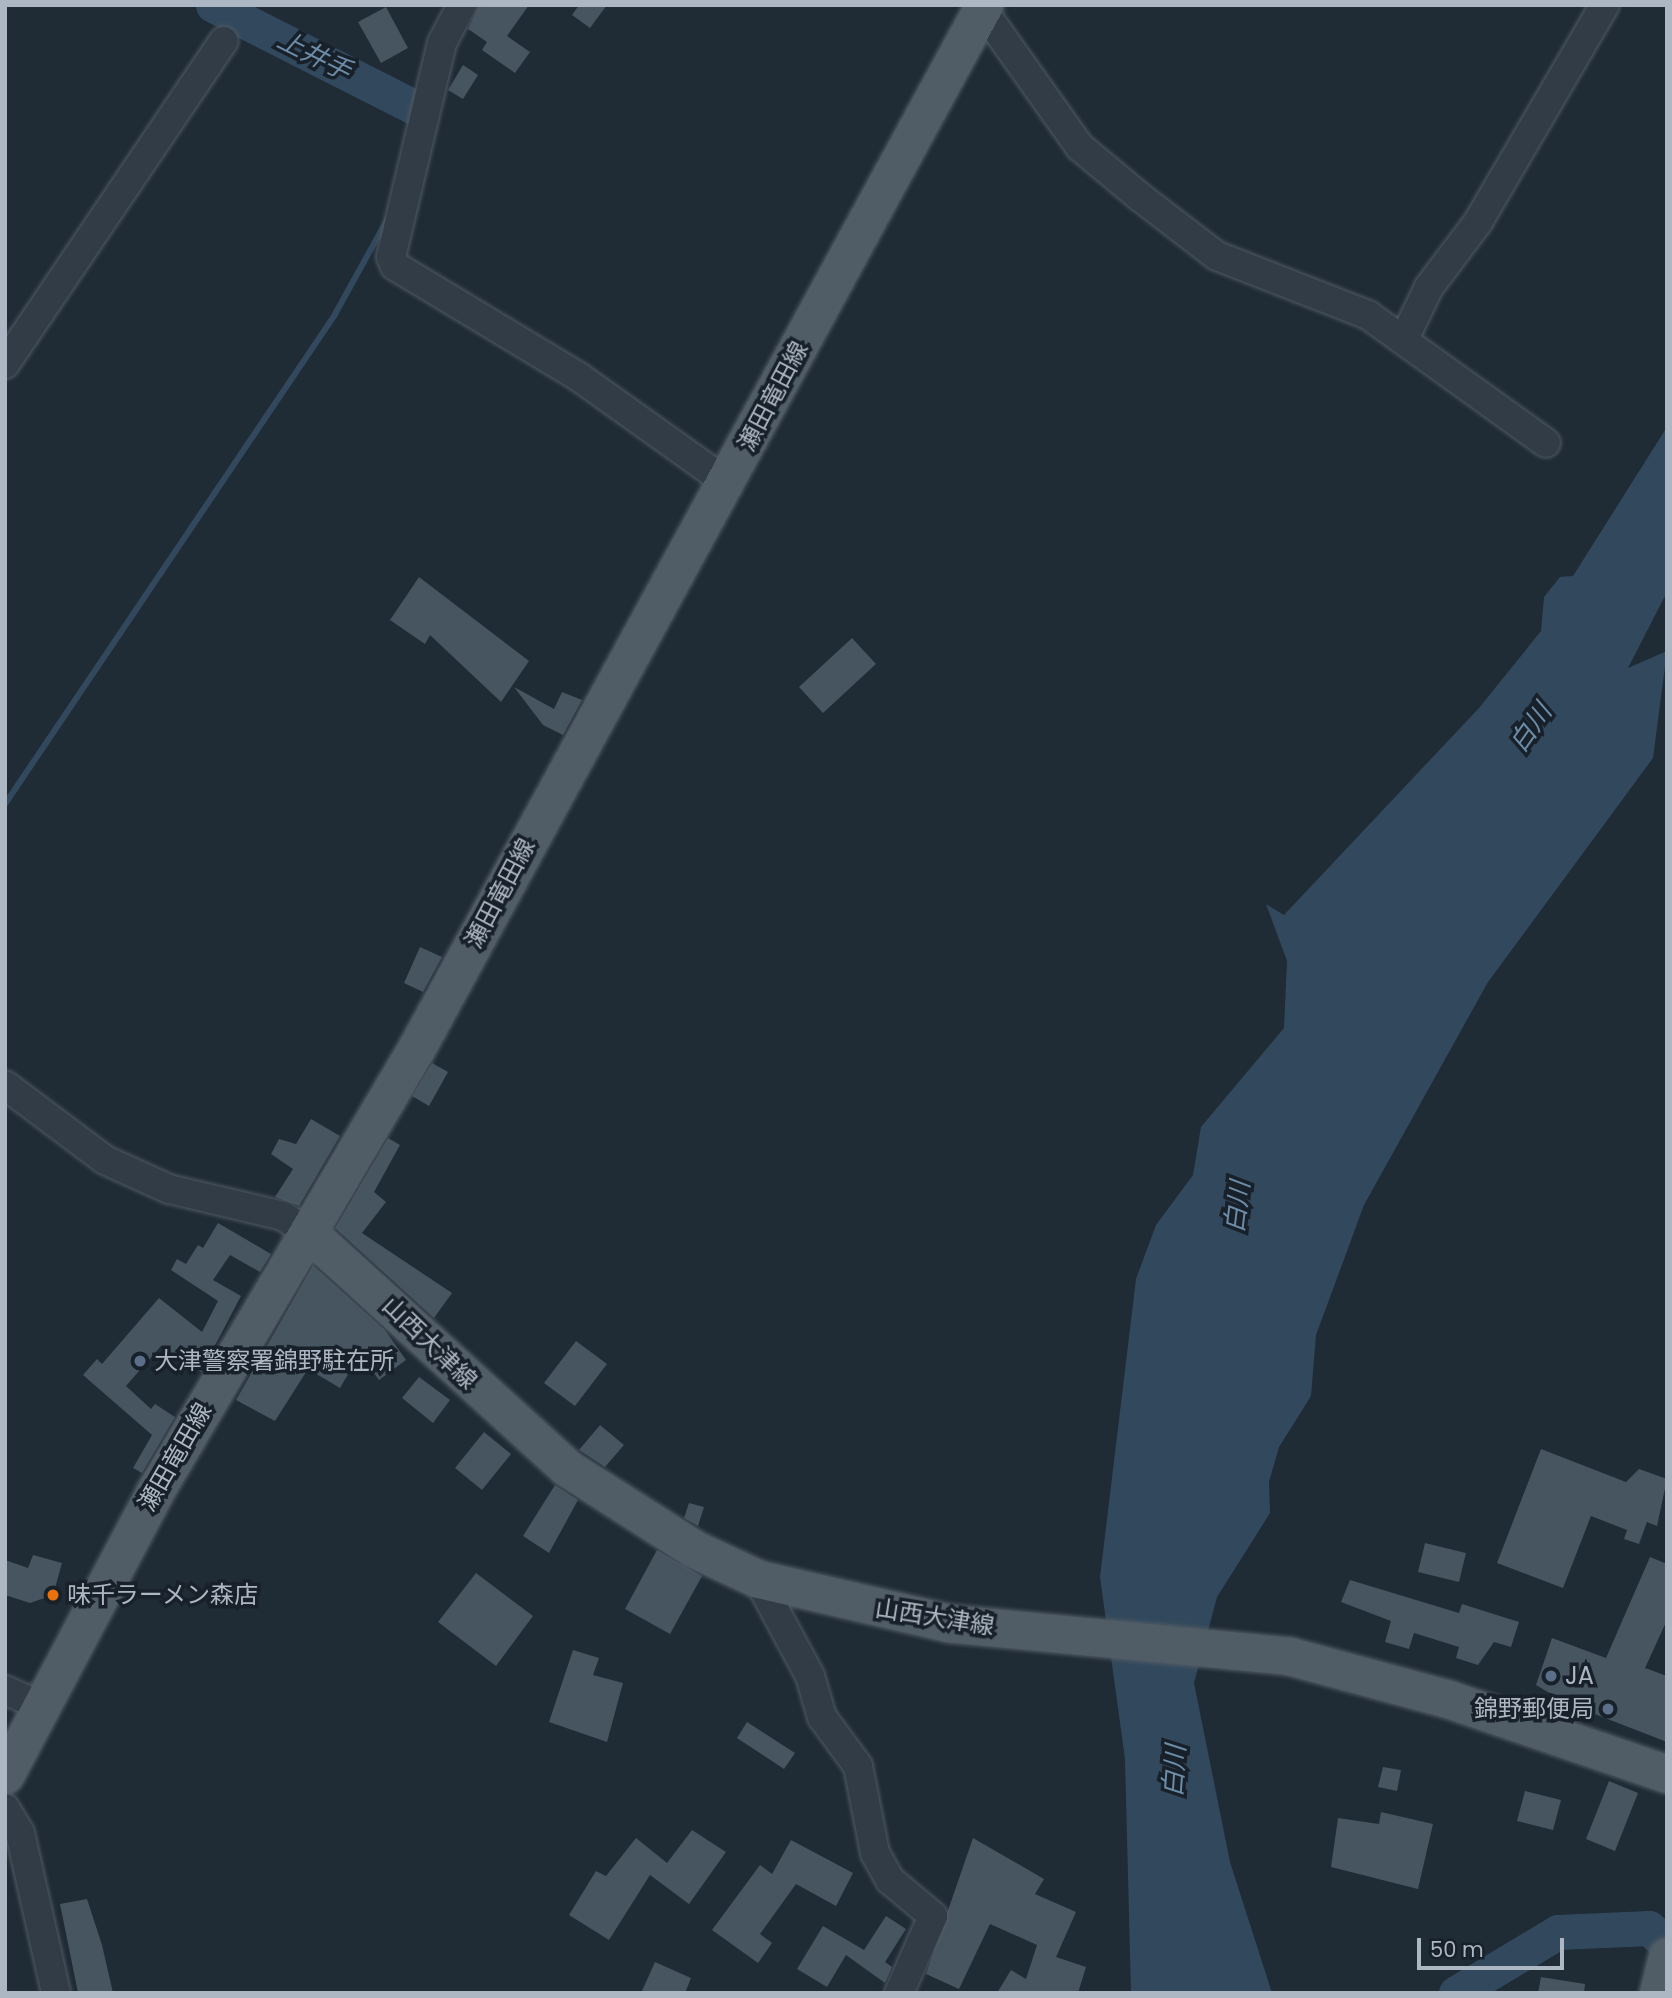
<!DOCTYPE html>
<meta charset="utf-8">
<style>
body{margin:0}
#map{position:relative;width:1672px;height:1998px;overflow:hidden;background:#1f2b35;font-family:Poppins,"Noto Sans JP",sans-serif}
div>[style]{position:absolute}
[style*='--x']{left:calc(var(--x)*1px);top:calc(var(--y)*1px);width:calc(var(--w)*1px);rotate:calc(var(--a)*1deg)}
.water>*{inset:0;background:#32495d}
.stream>*{height:6px;margin:-3px;padding:0 3px;transform-origin:3px;border-radius:3px;background:#32495d}
.river>*{height:35px;margin:-17.5px;padding:0 17.5px;transform-origin:17.5px;border-radius:17.5px;background:#32495d}
.building>*{inset:0;background:#475561}
.roads{filter:drop-shadow(0 0 2px #505a64) drop-shadow(0 0 2px #505a64)}
.minor>*{height:28px;margin:-14px;padding:0 14px;transform-origin:14px;border-radius:14px;background:#323c46}
.major>*{height:37px;margin:-18.5px;padding:0 18.5px;transform-origin:18.5px;border-radius:18.5px;background:#505c66}
.dots>*{width:19px;height:19px;translate:-50% -50%;box-sizing:border-box;border:4px solid #18212a;border-radius:50%}
span{translate:-50% -50%;white-space:nowrap;text-align:center;line-height:1.15;-webkit-text-stroke:7px #18212a;paint-order:stroke}
.street-label{font-size:24px;color:#acb7c3}
.poi-label{font-size:24px;color:#acb7c3}
.left{translate:0 -50%;text-align:left}
.right{translate:-100% -50%;text-align:right}
.water-label{font-size:26px;color:#6c8ca8;font-style:italic}
.frame{position:absolute;inset:0;border:7px solid #acb7c3;pointer-events:none}
.scale{position:absolute;left:1417px;top:1938px;width:147px;height:32px;box-sizing:border-box;border:4px solid #acb7c3;border-top:0;padding-left:9px;font-size:21px;line-height:24px;white-space:nowrap;color:#acb7c3;-webkit-text-stroke:5px #18212a;paint-order:stroke}
</style>
<div id="map">
<div class="water">
<div style="clip-path:polygon(1667px 427px,1667px 592px,1628px 668px,1667px 651px,1653px 758px,1488px 982px,1364px 1205px,1316px 1335px,1311px 1396px,1279px 1447px,1269px 1482px,1270px 1513px,1217px 1597px,1194px 1683px,1230px 1862px,1272px 1993px,1131px 1993px,1125px 1759px,1100px 1577px,1136px 1279px,1156px 1225px,1193px 1175px,1201px 1127px,1284px 1028px,1287px 961px,1266px 904px,1284px 915px,1479px 708px,1541px 631px,1544px 597px,1560px 577px,1573px 576px)"></div>
</div>
<div class="stream">
<div style="--x:5;--y:804;--w:589;--a:-56.01"></div>
<div style="--x:334;--y:316;--w:110;--a:-61.1"></div>
</div>
<div class="river">
<div style="--x:213;--y:5;--w:225;--a:26.9"></div>
<div style="--x:1456;--y:1993;--w:119;--a:-30.9"></div>
<div style="--x:1558;--y:1932;--w:91;--a:-2.5"></div>
<div style="--x:1649;--y:1928;--w:25;--a:43"></div>
</div>
<div class="building">
<div style="clip-path:polygon(479px 5px,529px 5px,507px 36px,530px 52px,515px 73px,482px 50px,487px 42px,468px 29px)"></div>
<div style="clip-path:polygon(579px 5px,607px 5px,590px 28px,572px 15px)"></div>
<div style="clip-path:polygon(386px 7px,408px 48px,381px 63px,358px 22px)"></div>
<div style="clip-path:polygon(463px 65px,478px 75px,463px 99px,448px 90px)"></div>
<div style="clip-path:polygon(419px 577px,529px 661px,501px 702px,430px 635px,425px 644px,390px 620px)"></div>
<div style="clip-path:polygon(852px 638px,876px 664px,823px 713px,799px 687px)"></div>
<div style="clip-path:polygon(514px 687px,554px 709px,562px 692px,582px 700px,563px 735px,543px 725px)"></div>
<div style="clip-path:polygon(420px 947px,442px 957px,423px 992px,404px 983px)"></div>
<div style="clip-path:polygon(432px 1063px,448px 1072px,429px 1106px,412px 1096px)"></div>
<div style="clip-path:polygon(311px 1119px,340px 1136px,299px 1206px,275px 1197px,293px 1169px,271px 1154px,279px 1139px,296px 1144px)"></div>
<div style="clip-path:polygon(388px 1138px,400px 1145px,374px 1192px,386px 1202px,362px 1233px,452px 1293px,434px 1318px,335px 1228px)"></div>
<div style="clip-path:polygon(218px 1223px,271px 1254px,260px 1272px,230px 1255px,213px 1280px,241px 1296px,201px 1372px,161px 1346px,126px 1386px,151px 1409px,155px 1404px,175px 1417px,142px 1473px,133px 1468px,152px 1435px,83px 1375px,97px 1359px,102px 1364px,159px 1298px,202px 1332px,218px 1301px,171px 1270px,177px 1259px,186px 1264px,198px 1245px,203px 1248px)"></div>
<div style="clip-path:polygon(313px 1265px,385px 1330px,406px 1360px,379px 1380px,360px 1354px,340px 1388px,308px 1369px,275px 1421px,236px 1400px)"></div>
<div style="clip-path:polygon(576px 1341px,607px 1364px,575px 1406px,544px 1383px)"></div>
<div style="clip-path:polygon(419px 1377px,450px 1400px,433px 1423px,402px 1398px)"></div>
<div style="clip-path:polygon(600px 1425px,624px 1445px,605px 1467px,579px 1450px)"></div>
<div style="clip-path:polygon(484px 1432px,511px 1454px,482px 1490px,455px 1468px)"></div>
<div style="clip-path:polygon(1541px 1449px,1626px 1482px,1639px 1469px,1667px 1479px,1657px 1526px,1647px 1522px,1639px 1544px,1624px 1539px,1627px 1530px,1591px 1516px,1563px 1588px,1497px 1563px)"></div>
<div style="clip-path:polygon(555px 1485px,578px 1500px,549px 1553px,523px 1536px)"></div>
<div style="clip-path:polygon(689px 1503px,704px 1507px,698px 1526px,684px 1518px)"></div>
<div style="clip-path:polygon(1425px 1543px,1466px 1553px,1459px 1582px,1418px 1572px)"></div>
<div style="clip-path:polygon(657px 1550px,702px 1576px,670px 1634px,625px 1609px)"></div>
<div style="clip-path:polygon(33px 1555px,62px 1563px,53px 1595px,30px 1603px,5px 1595px,5px 1560px,28px 1568px)"></div>
<div style="clip-path:polygon(1650px 1557px,1667px 1564px,1667px 1620px,1645px 1668px,1667px 1676px,1667px 1742px,1569px 1704px,1563px 1716px,1547px 1711px,1553px 1695px,1536px 1685px,1552px 1638px,1606px 1658px)"></div>
<div style="clip-path:polygon(476px 1573px,533px 1616px,496px 1666px,438px 1622px)"></div>
<div style="clip-path:polygon(1350px 1580px,1459px 1613px,1462px 1604px,1519px 1622px,1511px 1647px,1494px 1642px,1478px 1665px,1456px 1658px,1459px 1647px,1414px 1633px,1409px 1649px,1385px 1642px,1391px 1621px,1341px 1602px)"></div>
<div style="clip-path:polygon(573px 1650px,599px 1658px,593px 1675px,623px 1683px,607px 1742px,549px 1722px)"></div>
<div style="clip-path:polygon(747px 1722px,795px 1753px,784px 1769px,737px 1738px)"></div>
<div style="clip-path:polygon(1383px 1767px,1401px 1770px,1397px 1791px,1378px 1787px)"></div>
<div style="clip-path:polygon(1609px 1781px,1638px 1793px,1615px 1851px,1586px 1839px)"></div>
<div style="clip-path:polygon(1525px 1791px,1561px 1800px,1553px 1830px,1517px 1821px)"></div>
<div style="clip-path:polygon(1381px 1812px,1433px 1824px,1418px 1889px,1331px 1867px,1338px 1818px,1379px 1824px)"></div>
<div style="clip-path:polygon(692px 1830px,726px 1852px,689px 1904px,650px 1875px,609px 1940px,569px 1915px,596px 1871px,606px 1876px,636px 1838px,667px 1863px)"></div>
<div style="clip-path:polygon(973px 1838px,1044px 1879px,1035px 1894px,1076px 1912px,1056px 1957px,1086px 1967px,1078px 1993px,997px 1993px,1011px 1970px,1026px 1979px,1037px 1945px,990px 1924px,959px 1989px,926px 1974px)"></div>
<div style="clip-path:polygon(791px 1840px,853px 1873px,836px 1906px,796px 1884px,760px 1934px,772px 1943px,758px 1963px,712px 1930px,760px 1865px,772px 1874px)"></div>
<div style="clip-path:polygon(87px 1899px,102px 1945px,113px 1993px,78px 1993px,60px 1904px)"></div>
<div style="clip-path:polygon(886px 1916px,906px 1929px,885px 1962px,892px 1967px,885px 1983px,846px 1955px,827px 1987px,797px 1969px,823px 1926px,864px 1950px)"></div>
<div style="clip-path:polygon(655px 1962px,691px 1978px,685px 1993px,641px 1993px)"></div>
<div style="clip-path:polygon(1541px 1977px,1585px 1984px,1584px 1993px,1538px 1993px)"></div>
</div>
<div class="roads">
<div class="minor">
<div style="--x:462;--y:5;--w:43;--a:117.8"></div>
<div style="--x:442;--y:43;--w:220;--a:103.4"></div>
<div style="--x:391;--y:257;--w:10;--a:66"></div>
<div style="--x:395;--y:266;--w:215;--a:31.1"></div>
<div style="--x:579;--y:377;--w:181;--a:35.5"></div>
<div style="--x:979;--y:5;--w:174;--a:54.6"></div>
<div style="--x:1080;--y:147;--w:78;--a:39.8"></div>
<div style="--x:1140;--y:197;--w:97;--a:37.5"></div>
<div style="--x:1217;--y:256;--w:162;--a:21.3"></div>
<div style="--x:1368;--y:315;--w:219;--a:35.7"></div>
<div style="--x:1404;--y:339;--w:58;--a:-64.3"></div>
<div style="--x:1429;--y:287;--w:81;--a:-53"></div>
<div style="--x:1478;--y:222;--w:251;--a:-59.7"></div>
<div style="--x:5;--y:364;--w:390;--a:-55.9"></div>
<div style="--x:5;--y:1085;--w:125;--a:36.9"></div>
<div style="--x:105;--y:1160;--w:70;--a:24.4"></div>
<div style="--x:169;--y:1189;--w:117;--a:13.3"></div>
<div style="--x:283;--y:1216;--w:31;--a:33"></div>
<div style="--x:758;--y:1579;--w:110;--a:61.8"></div>
<div style="--x:810;--y:1676;--w:43;--a:73.7"></div>
<div style="--x:822;--y:1717;--w:61;--a:53.7"></div>
<div style="--x:858;--y:1766;--w:89;--a:78.9"></div>
<div style="--x:875;--y:1853;--w:31;--a:61"></div>
<div style="--x:890;--y:1880;--w:56;--a:39.9"></div>
<div style="--x:933;--y:1916;--w:84;--a:113.8"></div>
<div style="--x:5;--y:1690;--w:35;--a:24"></div>
<div style="--x:5;--y:1808;--w:29;--a:59"></div>
<div style="--x:20;--y:1833;--w:164;--a:77.3"></div>
</div>
<div class="major">
<div style="--x:309;--y:1233;--w:349;--a:42.3"></div>
<div style="--x:567;--y:1468;--w:151;--a:32.5"></div>
<div style="--x:694;--y:1549;--w:71;--a:25.1"></div>
<div style="--x:758;--y:1579;--w:195;--a:13"></div>
<div style="--x:948;--y:1623;--w:343;--a:5.5"></div>
<div style="--x:1289;--y:1656;--w:165;--a:15.1"></div>
<div style="--x:1448;--y:1699;--w:231;--a:18.9"></div>
<div style="--x:5;--y:1775;--w:319;--a:-62.1"></div>
<div style="--x:154;--y:1493;--w:516;--a:-59.46"></div>
<div style="--x:416;--y:1049;--w:1189;--a:-61.45"></div>
<div style="--x:1658;--y:1993;--w:38;--a:-76"></div>
</div>
</div>
<div class="dots">
<div style="left:140px;top:1361px;background:#5c6f8a"></div>
<div style="left:53px;top:1595px;background:#e8710a"></div>
<div style="left:1551px;top:1676px;background:#5c6f8a"></div>
<div style="left:1608px;top:1709px;background:#5c6f8a"></div>
</div>
<div class="street-label">
<span style="left:773px;top:396px;rotate:-62deg">瀬田竜田線</span>
<span style="left:500px;top:893px;rotate:-62deg">瀬田竜田線</span>
<span style="left:430px;top:1343px;rotate:44deg">山西大津線</span>
<span style="left:175px;top:1457px;rotate:-60deg">瀬田竜田線</span>
<span style="left:935px;top:1617px;rotate:9deg">山西大津線</span>
</div>
<div class="poi-label">
<span class="left" style="left:154px;top:1361px">大津警察署錦野駐在所</span>
<span class="left" style="left:67px;top:1595px">味千ラーメン森店</span>
<span class="left" style="left:1565px;top:1676px">JA</span>
<span class="right" style="left:1594px;top:1709px">錦野郵便局</span>
</div>
<div class="water-label">
<span style="left:314px;top:56px;rotate:27deg">上井手</span>
<span style="left:1531px;top:728px;rotate:-55deg">白川</span>
<span style="left:1238px;top:1207px;rotate:-83deg">白川</span>
<span style="left:1175px;top:1771px;rotate:-86deg">白川</span>
</div>
<div class="frame"></div>
<div class="scale">50 m</div>
</div>
